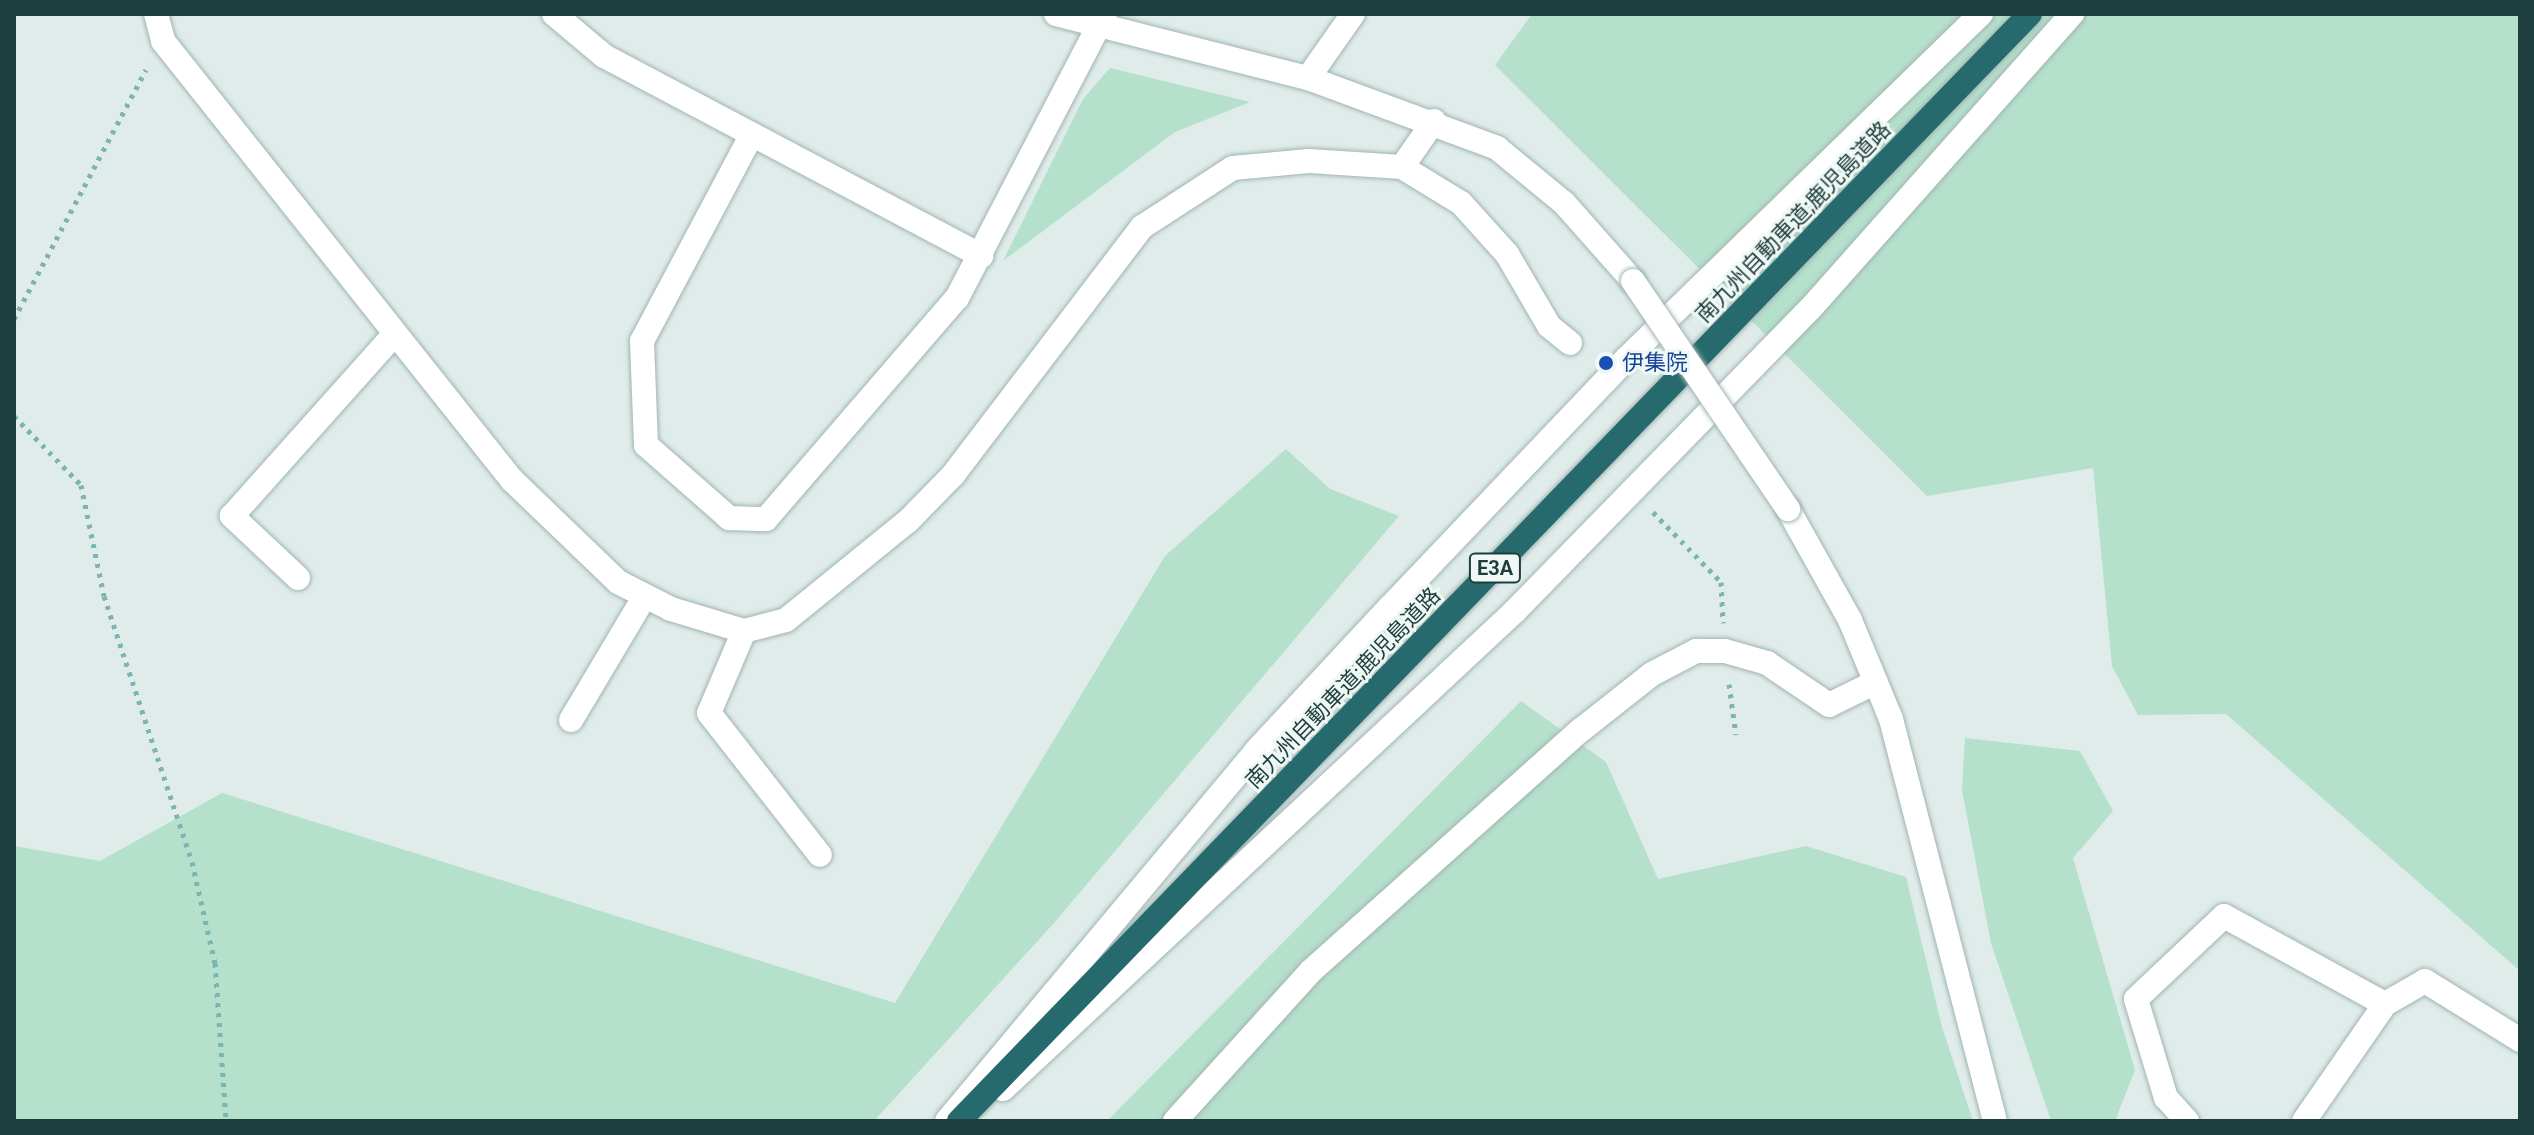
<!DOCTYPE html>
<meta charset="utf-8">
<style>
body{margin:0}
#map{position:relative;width:2534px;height:1135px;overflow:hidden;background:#dfecea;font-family:Roboto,"Noto Sans JP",sans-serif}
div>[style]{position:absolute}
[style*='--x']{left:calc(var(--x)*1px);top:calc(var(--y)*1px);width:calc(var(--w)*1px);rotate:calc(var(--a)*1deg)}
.green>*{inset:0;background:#b5e0cc}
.path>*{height:5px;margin-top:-2.5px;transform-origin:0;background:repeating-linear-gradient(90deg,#7bb4b1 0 4px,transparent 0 10px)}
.roads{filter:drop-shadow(0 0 2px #a1b4b3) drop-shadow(0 0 2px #a1b4b3)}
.minor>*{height:24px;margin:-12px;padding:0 12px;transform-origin:12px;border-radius:12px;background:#fff}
.highway>*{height:24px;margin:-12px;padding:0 12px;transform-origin:12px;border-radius:12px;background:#266a6e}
.bridges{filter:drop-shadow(0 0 2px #a1b4b3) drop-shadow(0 0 2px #a1b4b3)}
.minor-bridge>*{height:24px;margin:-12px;padding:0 12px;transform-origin:12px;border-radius:12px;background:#fff}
.dots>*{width:22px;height:22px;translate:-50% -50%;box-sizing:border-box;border:4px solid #f0f8f6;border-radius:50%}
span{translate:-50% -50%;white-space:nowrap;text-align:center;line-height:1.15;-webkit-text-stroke:6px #f0f8f6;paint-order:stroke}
.shield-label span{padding:2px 6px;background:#f0f8f6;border:2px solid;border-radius:6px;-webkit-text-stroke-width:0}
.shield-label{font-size:20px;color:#1e3e3e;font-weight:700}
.street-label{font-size:22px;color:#1e3e3e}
.transit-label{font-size:22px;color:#164399}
.left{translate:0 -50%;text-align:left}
.frame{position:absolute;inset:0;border:16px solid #1e3e3e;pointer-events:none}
</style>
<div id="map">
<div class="green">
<div style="clip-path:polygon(1532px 14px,2520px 14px,2520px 971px,2226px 714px,2138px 715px,2112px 666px,2093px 468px,1927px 496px,1495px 65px)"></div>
<div style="clip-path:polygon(1110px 68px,1250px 102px,1175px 132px,1003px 261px,1083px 99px)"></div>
<div style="clip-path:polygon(1286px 449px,1330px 489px,1399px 516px,1054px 923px,874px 1121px,14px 1121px,14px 846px,100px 861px,222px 793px,895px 1003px,1165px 556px)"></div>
<div style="clip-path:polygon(1521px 701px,1606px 762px,1658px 879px,1806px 846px,1906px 877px,1942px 1027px,1973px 1121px,1107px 1121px)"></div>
<div style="clip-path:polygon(1965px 738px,2080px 751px,2113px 811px,2073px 858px,2135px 1070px,2115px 1121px,2051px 1121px,1991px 943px,1962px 790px)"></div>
</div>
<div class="path">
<div style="--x:14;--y:319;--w:282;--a:-62.1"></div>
<div style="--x:14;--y:416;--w:96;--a:45.8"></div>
<div style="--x:81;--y:485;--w:113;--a:78.3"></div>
<div style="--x:104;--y:596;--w:280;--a:71.7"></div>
<div style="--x:192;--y:862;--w:104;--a:77.2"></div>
<div style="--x:215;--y:963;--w:158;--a:86"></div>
<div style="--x:1653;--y:512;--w:98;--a:45.8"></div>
<div style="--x:1721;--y:582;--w:41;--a:87.2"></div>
<div style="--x:1729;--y:684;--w:51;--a:82.2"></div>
</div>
<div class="roads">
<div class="minor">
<div style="--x:156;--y:14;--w:28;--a:75"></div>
<div style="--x:163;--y:41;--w:561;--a:51.52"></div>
<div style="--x:512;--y:480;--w:147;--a:43.9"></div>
<div style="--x:618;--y:582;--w:59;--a:27"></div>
<div style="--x:671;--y:609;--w:76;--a:16.8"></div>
<div style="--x:744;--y:631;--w:43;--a:-14.7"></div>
<div style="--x:786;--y:620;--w:157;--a:-39.1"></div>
<div style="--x:908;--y:521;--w:64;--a:-45.6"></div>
<div style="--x:953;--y:475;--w:312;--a:-52.7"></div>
<div style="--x:1142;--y:227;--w:108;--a:-33"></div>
<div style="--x:1233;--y:168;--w:76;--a:-5.3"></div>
<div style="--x:1309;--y:161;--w:93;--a:3.7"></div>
<div style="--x:1402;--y:167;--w:56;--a:-55.2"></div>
<div style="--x:554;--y:14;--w:65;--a:40"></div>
<div style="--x:604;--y:56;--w:427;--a:27.9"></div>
<div style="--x:1056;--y:14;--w:260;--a:14.3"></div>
<div style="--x:1308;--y:78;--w:202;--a:20.3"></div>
<div style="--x:1497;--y:148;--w:87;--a:39.4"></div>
<div style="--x:1564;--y:203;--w:104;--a:48.5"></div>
<div style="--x:1308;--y:78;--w:78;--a:-54.9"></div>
<div style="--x:751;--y:136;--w:232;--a:118"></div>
<div style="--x:642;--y:341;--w:104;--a:87.8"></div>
<div style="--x:646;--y:445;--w:111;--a:41.3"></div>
<div style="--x:729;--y:518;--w:37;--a:2"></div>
<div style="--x:766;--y:519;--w:292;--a:-49.2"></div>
<div style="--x:957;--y:298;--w:320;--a:-62.5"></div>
<div style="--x:1402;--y:167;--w:69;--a:31.4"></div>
<div style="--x:1461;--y:203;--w:69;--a:48"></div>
<div style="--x:1507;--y:254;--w:83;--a:59.7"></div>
<div style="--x:1549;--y:326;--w:27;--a:39"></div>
<div style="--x:1788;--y:509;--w:127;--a:60.8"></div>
<div style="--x:1850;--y:620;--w:107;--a:67.5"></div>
<div style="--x:1891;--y:719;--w:415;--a:75.5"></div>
<div style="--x:298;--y:578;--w:91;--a:-136.8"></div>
<div style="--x:232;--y:516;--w:241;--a:-48.2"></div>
<div style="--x:744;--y:631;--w:89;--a:113.1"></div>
<div style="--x:709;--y:713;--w:180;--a:52"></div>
<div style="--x:571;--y:720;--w:144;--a:-59.2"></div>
<div style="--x:1003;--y:1089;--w:699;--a:-43.03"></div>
<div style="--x:1514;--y:612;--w:424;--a:-45.7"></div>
<div style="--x:1810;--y:309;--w:395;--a:-48.4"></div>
<div style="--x:947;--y:1121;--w:482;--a:-50.1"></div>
<div style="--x:1256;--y:751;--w:197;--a:-47.1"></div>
<div style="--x:1390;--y:607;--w:344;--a:-46.4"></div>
<div style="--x:1627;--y:358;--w:494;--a:-44.2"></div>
<div style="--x:1175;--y:1121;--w:202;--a:-47.8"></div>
<div style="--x:1311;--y:971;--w:362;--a:-41.8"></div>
<div style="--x:1581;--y:730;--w:90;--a:-38.3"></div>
<div style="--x:1652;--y:674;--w:50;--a:-27.6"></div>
<div style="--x:1696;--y:651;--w:29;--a:0"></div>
<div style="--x:1725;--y:651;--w:44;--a:15.9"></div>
<div style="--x:1767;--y:663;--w:75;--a:34.1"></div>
<div style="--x:1829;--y:705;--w:52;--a:-26.1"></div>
<div style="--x:2187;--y:1121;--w:31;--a:-132"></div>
<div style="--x:2166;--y:1098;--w:103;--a:-106.9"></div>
<div style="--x:2136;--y:999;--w:121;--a:-43.3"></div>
<div style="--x:2224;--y:916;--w:183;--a:28.7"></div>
<div style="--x:2385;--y:1004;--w:46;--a:-29.9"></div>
<div style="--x:2425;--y:981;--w:112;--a:31.8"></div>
<div style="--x:2304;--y:1121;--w:142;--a:-55.3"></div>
</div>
<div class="highway">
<div style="--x:959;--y:1121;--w:1540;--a:-45.95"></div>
</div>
</div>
<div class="bridges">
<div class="minor-bridge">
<div style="--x:1633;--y:281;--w:276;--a:55.8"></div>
</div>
</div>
<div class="dots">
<div style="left:1606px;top:363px;background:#1a4fb4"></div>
</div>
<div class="shield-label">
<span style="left:1495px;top:568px">E3A</span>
</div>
<div class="street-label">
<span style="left:1793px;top:222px;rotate:-46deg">南九州自動車道;鹿児島道路</span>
<span style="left:1343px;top:688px;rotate:-46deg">南九州自動車道;鹿児島道路</span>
</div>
<div class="transit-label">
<span class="left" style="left:1622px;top:363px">伊集院</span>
</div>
<div class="frame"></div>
</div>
